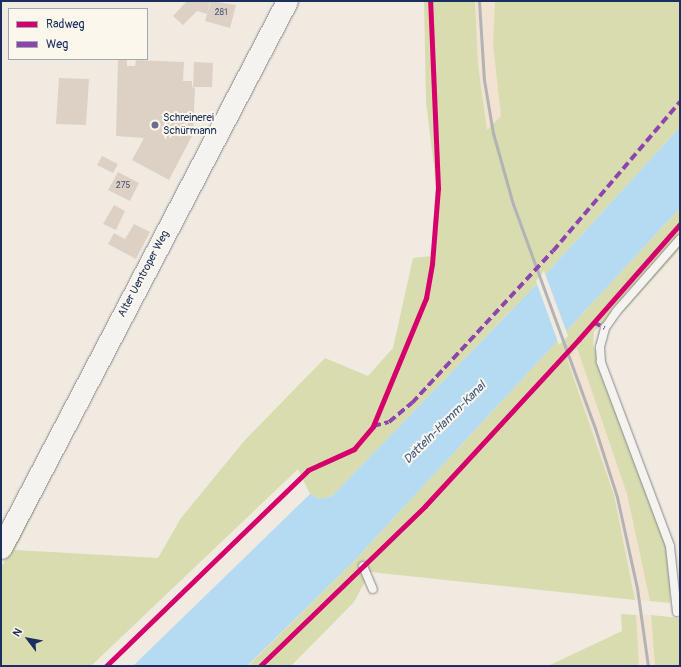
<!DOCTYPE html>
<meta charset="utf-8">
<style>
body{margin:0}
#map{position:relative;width:681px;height:667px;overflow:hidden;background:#f1eae1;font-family:Pangolin,sans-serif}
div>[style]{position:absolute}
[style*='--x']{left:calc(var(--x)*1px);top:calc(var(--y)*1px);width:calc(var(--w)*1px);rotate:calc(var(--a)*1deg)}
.built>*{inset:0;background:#f2e2d2}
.green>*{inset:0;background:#d9dcae}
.water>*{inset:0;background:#b4dbf2}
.pier>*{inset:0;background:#f1eae1}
.building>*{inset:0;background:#ddd1c6}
.roads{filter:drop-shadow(0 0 1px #87888d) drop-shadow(0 0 1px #87888d)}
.lane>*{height:8px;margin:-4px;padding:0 4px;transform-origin:4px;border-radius:4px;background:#f5f3ef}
.secondary>*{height:21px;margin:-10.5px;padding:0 10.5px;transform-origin:10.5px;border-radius:10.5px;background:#f5f3ef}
.rail>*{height:3px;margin:-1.5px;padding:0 1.5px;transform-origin:1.5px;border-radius:1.5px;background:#b2b3b5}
.quiet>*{height:4px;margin-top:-2px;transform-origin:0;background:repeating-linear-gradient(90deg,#8e44ad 0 8px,transparent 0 12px)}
.cycleway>*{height:5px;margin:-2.5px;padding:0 2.5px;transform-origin:2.5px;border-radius:2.5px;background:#d6006c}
.dots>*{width:11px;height:11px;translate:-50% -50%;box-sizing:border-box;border:2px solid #fbf7ec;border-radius:50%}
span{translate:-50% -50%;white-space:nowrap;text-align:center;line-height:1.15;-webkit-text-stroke:4px #fbf7ec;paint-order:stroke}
.number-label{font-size:9px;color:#4c5878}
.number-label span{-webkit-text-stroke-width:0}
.poi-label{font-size:11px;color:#1b2f5e}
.left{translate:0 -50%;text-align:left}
.street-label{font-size:11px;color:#1b2f5e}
.water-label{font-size:12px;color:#3b5885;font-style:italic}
.frame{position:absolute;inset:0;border:2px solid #1b2f5e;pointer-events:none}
.legend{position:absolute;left:8px;top:8px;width:140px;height:52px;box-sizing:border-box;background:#fbf7ec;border:1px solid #a1a7b3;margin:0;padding:5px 7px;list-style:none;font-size:12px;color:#1b2f5e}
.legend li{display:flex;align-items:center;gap:8px;height:20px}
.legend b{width:20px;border:1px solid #a1a7b3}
.north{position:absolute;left:8px;top:619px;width:40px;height:40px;-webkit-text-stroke:3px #fbf7ec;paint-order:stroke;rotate:302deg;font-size:11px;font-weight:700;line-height:16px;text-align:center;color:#1b2f5e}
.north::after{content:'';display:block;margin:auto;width:14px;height:18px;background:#1b2f5e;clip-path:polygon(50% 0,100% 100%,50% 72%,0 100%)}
</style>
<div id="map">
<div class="built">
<div style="clip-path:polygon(475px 1px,495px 1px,493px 45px,501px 116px,487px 130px,478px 64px)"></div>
<div style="clip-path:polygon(577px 348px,627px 494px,650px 601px,635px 600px,614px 495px,567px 359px)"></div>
<div style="clip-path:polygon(636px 615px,651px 615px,655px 666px,639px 666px)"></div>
</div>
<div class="green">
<div style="clip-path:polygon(424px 1px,475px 1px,478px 64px,487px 130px,501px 116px,493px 45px,495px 1px,680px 1px,680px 127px,534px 287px,332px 496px,320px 499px,310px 494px,298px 469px,91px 666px,1px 666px,1px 568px,144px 290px,15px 550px,158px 558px,181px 518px,245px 440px,325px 358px,368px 376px,393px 348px,413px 258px,432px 256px,436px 183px,426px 102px)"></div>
<div style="clip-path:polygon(680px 208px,680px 249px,624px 311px,594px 331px,593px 344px,671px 553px,670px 603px,650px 601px,627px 494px,577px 348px,567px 359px,614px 495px,635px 600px,370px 572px,354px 602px,291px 666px,248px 666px,354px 561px)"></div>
<div style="clip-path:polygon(621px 614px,636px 615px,639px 666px,548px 666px,622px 631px)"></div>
<div style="clip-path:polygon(651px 615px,680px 618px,680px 666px,655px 666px)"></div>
</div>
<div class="water">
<div style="clip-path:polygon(680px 127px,680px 208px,354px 561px,247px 666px,133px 666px,310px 494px,320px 499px,332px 496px,534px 287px)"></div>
</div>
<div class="pier">
<div style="clip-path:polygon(544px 271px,568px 336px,559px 345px,536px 281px)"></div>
</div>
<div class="building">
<div style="clip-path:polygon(187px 1px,210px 2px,207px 14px,197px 11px,183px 25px,173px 16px)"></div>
<div style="clip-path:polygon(211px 1px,236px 5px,230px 28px,205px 21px)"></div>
<div style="clip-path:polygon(118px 59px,127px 59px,127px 66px,135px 66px,136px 60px,184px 62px,183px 81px,192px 81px,192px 87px,195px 88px,193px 134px,169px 180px,132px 160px,144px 138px,116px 136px)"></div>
<div style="clip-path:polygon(194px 62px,213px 63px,212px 87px,193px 87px)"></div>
<div style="clip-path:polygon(59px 78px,89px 79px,86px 125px,56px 124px)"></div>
<div style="clip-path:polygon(102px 156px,118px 164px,113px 173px,97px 165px)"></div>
<div style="clip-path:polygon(118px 172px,139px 183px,130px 201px,108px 190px)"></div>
<div style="clip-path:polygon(114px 205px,125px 211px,116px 230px,103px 224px)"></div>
<div style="clip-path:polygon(134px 224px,150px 232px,136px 259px,108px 244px,114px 233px,125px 239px)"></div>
</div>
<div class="roads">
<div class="lane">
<div style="--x:363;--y:566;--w:25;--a:67"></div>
<div style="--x:677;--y:612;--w:66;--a:-96.1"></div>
<div style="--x:670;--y:546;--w:197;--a:-110.6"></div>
<div style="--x:601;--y:362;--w:15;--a:-94"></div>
<div style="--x:600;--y:347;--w:20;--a:-75"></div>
<div style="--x:605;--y:328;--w:19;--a:-55"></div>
<div style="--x:616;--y:312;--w:97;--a:-48.8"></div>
</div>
<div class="secondary">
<div style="--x:1;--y:548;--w:617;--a:-62.4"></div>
</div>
</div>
<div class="rail">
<div style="--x:479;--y:1;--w:79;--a:86.4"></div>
<div style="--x:484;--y:80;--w:54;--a:80.4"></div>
<div style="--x:493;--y:133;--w:74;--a:74.3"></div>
<div style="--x:513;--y:204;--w:239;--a:69.9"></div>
<div style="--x:595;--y:428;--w:72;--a:72.3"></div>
<div style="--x:617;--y:497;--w:93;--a:77.6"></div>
<div style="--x:637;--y:588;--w:79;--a:82"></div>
</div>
<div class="quiet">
<div style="--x:593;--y:322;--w:13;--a:27"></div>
<div style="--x:373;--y:426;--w:16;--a:-14"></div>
<div style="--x:389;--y:422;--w:30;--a:-40"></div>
<div style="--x:412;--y:403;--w:207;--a:-47.2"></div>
<div style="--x:553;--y:251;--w:196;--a:-49.6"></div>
</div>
<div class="cycleway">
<div style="--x:106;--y:666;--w:281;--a:-44.1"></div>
<div style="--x:308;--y:470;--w:51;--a:-24.5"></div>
<div style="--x:354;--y:449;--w:30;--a:-50"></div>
<div style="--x:373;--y:426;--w:139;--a:-67.5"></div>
<div style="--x:426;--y:298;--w:35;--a:-80"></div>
<div style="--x:432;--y:264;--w:76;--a:-85.5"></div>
<div style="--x:438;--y:188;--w:187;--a:-92.4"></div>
<div style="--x:260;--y:666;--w:230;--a:-44.1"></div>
<div style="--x:425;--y:506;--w:227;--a:-47.3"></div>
<div style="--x:579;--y:339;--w:153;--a:-48.7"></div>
</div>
<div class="dots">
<div style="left:155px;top:125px;background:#66708c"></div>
</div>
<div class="number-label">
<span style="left:221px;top:13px">281</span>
<span style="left:123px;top:186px">275</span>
</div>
<div class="poi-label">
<span class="left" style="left:163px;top:125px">Schreinerei<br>Schürmann</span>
</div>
<div class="street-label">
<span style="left:144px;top:274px;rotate:-62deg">Alter Uentroper Weg</span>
</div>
<div class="water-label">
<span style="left:445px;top:423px;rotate:-45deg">Datteln-Hamm-Kanal</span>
</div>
<div class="frame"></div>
<ul class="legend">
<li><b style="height:5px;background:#d6006c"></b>Radweg</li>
<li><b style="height:5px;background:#8e44ad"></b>Weg</li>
</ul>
<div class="north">N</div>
</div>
